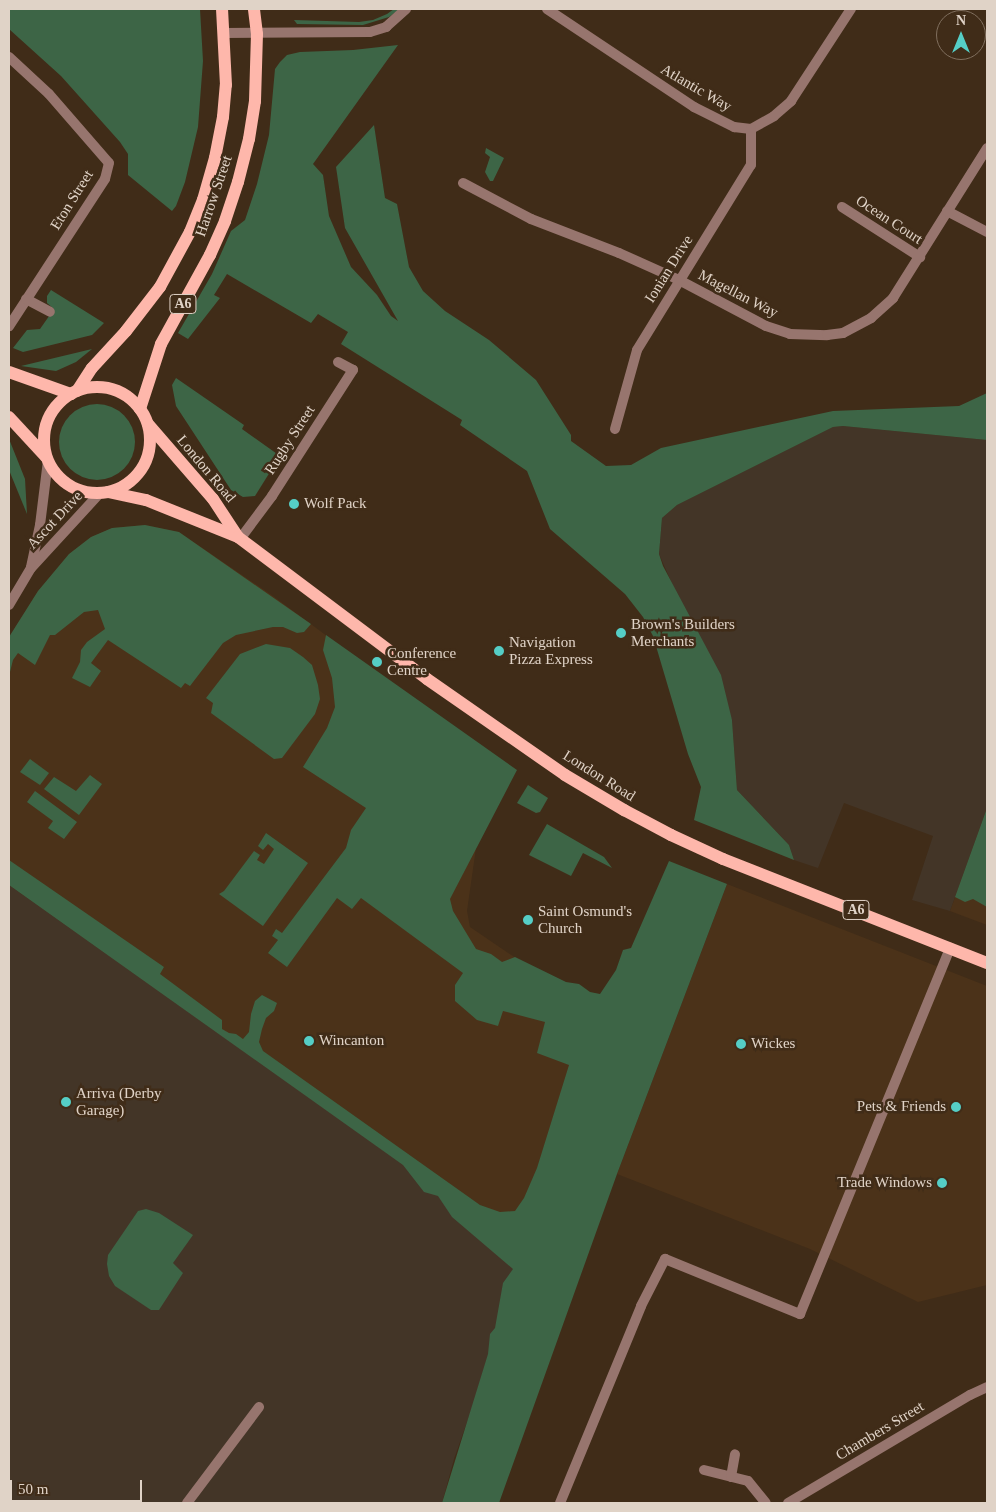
<!DOCTYPE html>
<style>
body{margin:0}
#map{position:relative;width:996px;height:1512px;overflow:hidden;background:#402c18;font-family:Georgia,serif}
div>[style]{position:absolute}
[style*='--x']{left:calc(var(--x)*1px);top:calc(var(--y)*1px);width:calc(var(--w)*1px);rotate:calc(var(--a)*1deg)}
.built>*{inset:0;background:#4b3219}
.industrial>*{inset:0;background:#433527}
.green>*{inset:0;background:#3d6546}
.round{border-radius:50%}
.minor>*{height:10px;margin:-5px;padding:0 5px;transform-origin:5px;border-radius:5px;background:#97756e}
.tertiary>*{height:10px;margin:-5px;padding:0 5px;transform-origin:5px;border-radius:5px;background:#97756e}
.primary>*{height:12px;margin:-6px;padding:0 6px;transform-origin:6px;border-radius:6px;background:#feb7ab}
.primary>.ring{margin:-6px;padding:0;box-sizing:content-box;background:none;border:12px solid #feb7ab;border-radius:50%}
.dots>*{width:14px;height:14px;translate:-50% -50%;box-sizing:border-box;border:2px solid #402c18;border-radius:50%}
span{translate:-50% -50%;white-space:nowrap;text-align:center;line-height:1.15;-webkit-text-stroke:5px #402c18;paint-order:stroke}
.shield-label span{padding:1px 4px;background:#402c18;border:1px solid;border-radius:4px;-webkit-text-stroke-width:0}
.shield-label{font-size:14px;color:#e0d3c7;font-weight:700}
.street-label{font-size:15px;color:#e0d3c7}
.poi-label{font-size:15px;color:#e0d3c7}
.left{translate:0 -50%;text-align:left}
.right{translate:-100% -50%;text-align:right}
.frame{position:absolute;inset:0;border:10px solid #e0d3c7;pointer-events:none}
.north{position:absolute;left:936px;top:10px;width:50px;height:50px;box-sizing:border-box;background:#402c18;border:1px solid #806f5e;border-radius:50%;rotate:0deg;font-size:14px;font-weight:700;line-height:20px;text-align:center;color:#e0d3c7}
.north::after{content:'';display:block;margin:auto;width:18px;height:22px;background:#55cec6;clip-path:polygon(50% 0,100% 100%,50% 72%,0 100%)}
.scale{position:absolute;left:10px;top:1480px;width:132px;height:22px;box-sizing:border-box;border:2px solid #e0d3c7;border-top:0;padding-left:6px;font-size:15px;line-height:18px;white-space:nowrap;color:#e0d3c7;-webkit-text-stroke:4px #402c18;paint-order:stroke}
</style>
<div id="map">
<div class="built">
<div style="clip-path:polygon(145px 525px,179px 532px,273px 596px,370px 668px,476px 848px,467px 911px,470px 927px,607px 1020px,527px 1252px,9px 885px,9px 637px,38px 591px,69px 554px,91px 537px,112px 528px)"></div>
<div style="clip-path:polygon(987px 808px,987px 925px,950px 911px)"></div>
<div style="clip-path:polygon(727px 884px,987px 986px,987px 1285px,918px 1302px,810px 1249px,617px 1174px)"></div>
</div>
<div class="industrial">
<div style="clip-path:polygon(843px 426px,987px 440px,987px 808px,950px 911px,912px 900px,933px 836px,844px 803px,818px 868px,794px 860px,789px 845px,737px 790px,732px 720px,659px 554px,662px 518px,677px 505px,833px 427px)"></div>
<div style="clip-path:polygon(9px 885px,527px 1252px,454px 1459px,442px 1503px,9px 1503px)"></div>
</div>
<div class="green">
<div style="clip-path:polygon(9px 9px,200px 9px,203px 61px,198px 127px,185px 182px,176px 206px,172px 211px,128px 175px,128px 154px,120px 142px,61px 76px,9px 29px)"></div>
<div style="clip-path:polygon(394px 9px,400px 9px,389px 17px,363px 25px,297px 24px,294px 20px,359px 22px,373px 20px,387px 14px)"></div>
<div style="clip-path:polygon(398px 45px,313px 164px,323px 175px,329px 216px,351px 267px,377px 295px,391px 316px,398px 321px,345px 228px,336px 167px,374px 125px,385px 198px,397px 204px,409px 267px,423px 291px,445px 311px,489px 340px,536px 380px,571px 435px,571px 441px,606px 466px,631px 465px,661px 448px,833px 411px,959px 406px,987px 393px,987px 440px,843px 426px,833px 427px,677px 505px,662px 518px,659px 554px,663px 566px,721px 675px,732px 720px,737px 790px,789px 845px,794px 860px,694px 820px,701px 787px,688px 754px,653px 636px,643px 617px,625px 594px,550px 529px,527px 471px,460px 425px,462px 420px,341px 344px,348px 332px,318px 314px,311px 323px,227px 274px,214px 295px,220px 298px,188px 339px,178px 333px,212px 274px,231px 231px,245px 220px,257px 184px,269px 135px,275px 69px,280px 62px,287px 55px,300px 52px,353px 50px)"></div>
<div style="clip-path:polygon(486px 148px,504px 158px,493px 181px,490px 181px,485px 172px,490px 157px,485px 153px)"></div>
<div style="clip-path:polygon(51px 290px,104px 323px,92px 335px,23px 352px,13px 348px,27px 330px,40px 329px,54px 309px,47px 303px,47px 296px)"></div>
<div style="clip-path:polygon(92px 349px,76px 362px,56px 371px,21px 366px)"></div>
<div style="clip-path:polygon(176px 378px,244px 425px,242px 429px,280px 456px,255px 496px,243px 497px,231px 490px,176px 406px,172px 385px)"></div>
<div class="round" style="left:59px;top:404px;width:76px;height:76px"></div>
<div style="clip-path:polygon(9px 439px,25px 479px,27px 514px,9px 470px)"></div>
<div style="clip-path:polygon(145px 525px,179px 532px,311px 624px,304px 632px,297px 633px,283px 627px,273px 627px,236px 635px,223px 643px,190px 686px,185px 683px,181px 688px,108px 640px,91px 663px,101px 671px,90px 687px,72px 678px,80px 662px,81px 650px,87px 642px,105px 629px,98px 610px,84px 612px,55px 635px,50px 635px,35px 665px,18px 653px,13px 660px,9px 676px,9px 637px,38px 591px,69px 554px,91px 537px,112px 528px)"></div>
<div style="clip-path:polygon(326px 635px,517px 770px,450px 899px,453px 911px,476px 949px,491px 954px,502px 962px,515px 957px,566px 982px,579px 984px,590px 992px,600px 994px,616px 970px,623px 950px,631px 948px,669px 861px,727px 884px,617px 1174px,499px 1503px,442px 1503px,488px 1354px,490px 1334px,495px 1328px,503px 1283px,513px 1269px,452px 1217px,438px 1196px,424px 1192px,403px 1165px,9px 885px,9px 860px,164px 967px,160px 974px,222px 1020px,222px 1029px,229px 1033px,236px 1034px,243px 1039px,249px 1032px,251px 1014px,255px 1001px,262px 995px,277px 1003px,274px 1011px,266px 1018px,262px 1029px,259px 1042px,263px 1051px,480px 1205px,500px 1212px,515px 1211px,524px 1198px,537px 1168px,569px 1065px,537px 1053px,545px 1022px,503px 1011px,498px 1026px,477px 1020px,455px 1001px,455px 985px,463px 973px,361px 898px,352px 909px,337px 898px,287px 967px,268px 953px,278px 940px,272px 936px,276px 929px,282px 933px,346px 848px,351px 830px,366px 808px,303px 767px,327px 728px,335px 707px,332px 678px,323px 650px)"></div>
<div style="clip-path:polygon(266px 644px,290px 648px,303px 657px,312px 665px,318px 685px,320px 699px,315px 714px,282px 758px,274px 759px,211px 713px,213px 703px,206px 698px,240px 654px)"></div>
<div style="clip-path:polygon(30px 759px,49px 773px,40px 785px,20px 772px)"></div>
<div style="clip-path:polygon(90px 775px,102px 784px,79px 815px,44px 789px,54px 777px,76px 791px)"></div>
<div style="clip-path:polygon(528px 785px,548px 798px,540px 812px,536px 813px,517px 803px)"></div>
<div style="clip-path:polygon(35px 791px,77px 822px,64px 839px,48px 828px,53px 821px,27px 802px)"></div>
<div style="clip-path:polygon(987px 808px,987px 907px,973px 899px,965px 902px,955px 897px)"></div>
<div style="clip-path:polygon(547px 824px,604px 857px,612px 868px,583px 853px,571px 876px,529px 855px)"></div>
<div style="clip-path:polygon(266px 833px,308px 863px,263px 926px,219px 894px,224px 891px,254px 851px,260px 855px,257px 860px,264px 864px,274px 849px,268px 844px,263px 850px,258px 846px)"></div>
<div style="clip-path:polygon(146px 1209px,159px 1213px,193px 1235px,173px 1263px,183px 1273px,159px 1310px,151px 1310px,115px 1286px,109px 1276px,107px 1264px,108px 1255px,138px 1211px)"></div>
</div>
<div class="minor">
<div style="--x:547;--y:9;--w:177;--a:33.7"></div>
<div style="--x:694;--y:107;--w:45;--a:26.6"></div>
<div style="--x:734;--y:127;--w:17;--a:7"></div>
<div style="--x:751;--y:129;--w:26;--a:-29"></div>
<div style="--x:774;--y:116;--w:23;--a:-41"></div>
<div style="--x:791;--y:101;--w:110;--a:-56.9"></div>
<div style="--x:224;--y:33;--w:146;--a:-0.4"></div>
<div style="--x:370;--y:32;--w:17;--a:-17"></div>
<div style="--x:386;--y:27;--w:27;--a:-42"></div>
<div style="--x:9;--y:57;--w:54;--a:42.8"></div>
<div style="--x:49;--y:94;--w:91;--a:49"></div>
<div style="--x:109;--y:163;--w:16;--a:104"></div>
<div style="--x:105;--y:179;--w:176;--a:123.1"></div>
<div style="--x:463;--y:183;--w:77;--a:27.9"></div>
<div style="--x:531;--y:219;--w:94;--a:21.1"></div>
<div style="--x:619;--y:253;--w:66;--a:24.2"></div>
<div style="--x:679;--y:280;--w:98;--a:27.9"></div>
<div style="--x:766;--y:326;--w:25;--a:18"></div>
<div style="--x:790;--y:334;--w:37;--a:2"></div>
<div style="--x:827;--y:335;--w:16;--a:-7"></div>
<div style="--x:843;--y:333;--w:32;--a:-28"></div>
<div style="--x:871;--y:318;--w:30;--a:-42"></div>
<div style="--x:893;--y:298;--w:177;--a:-57.9"></div>
<div style="--x:842;--y:207;--w:93;--a:32.7"></div>
<div style="--x:947;--y:211;--w:45;--a:27.7"></div>
<div style="--x:26;--y:299;--w:27;--a:28"></div>
<div style="--x:615;--y:429;--w:82;--a:-74.4"></div>
<div style="--x:637;--y:350;--w:217;--a:-58.4"></div>
<div style="--x:751;--y:165;--w:36;--a:-90"></div>
<div style="--x:240;--y:539;--w:54;--a:-53.3"></div>
<div style="--x:272;--y:496;--w:150;--a:-57.3"></div>
<div style="--x:353;--y:370;--w:17;--a:-152"></div>
<div style="--x:704;--y:1470;--w:45;--a:14"></div>
<div style="--x:748;--y:1481;--w:28;--a:51"></div>
<div style="--x:731;--y:1477;--w:23;--a:-80"></div>
<div style="--x:187;--y:1503;--w:120;--a:-53.1"></div>
<div style="--x:560;--y:1503;--w:213;--a:-67.6"></div>
<div style="--x:641;--y:1306;--w:53;--a:-62.9"></div>
<div style="--x:665;--y:1259;--w:146;--a:22.2"></div>
<div style="--x:800;--y:1314;--w:396;--a:-67.7"></div>
<div style="--x:788;--y:1503;--w:212;--a:-30.7"></div>
<div style="--x:970;--y:1395;--w:19;--a:-25"></div>
</div>
<div class="tertiary">
<div style="--x:31;--y:567;--w:43;--a:-77.9"></div>
<div style="--x:40;--y:525;--w:64;--a:-82.9"></div>
<div style="--x:9;--y:605;--w:43;--a:-59.3"></div>
<div style="--x:31;--y:568;--w:102;--a:-47.4"></div>
</div>
<div class="primary">
<div style="--x:9;--y:372;--w:66;--a:19.5"></div>
<div class="ring" style="left:44px;top:387px;width:94px;height:94px"></div>
<div style="--x:77;--y:391;--w:27;--a:-57"></div>
<div style="--x:92;--y:368;--w:50;--a:-47.4"></div>
<div style="--x:126;--y:331;--w:56;--a:-52.3"></div>
<div style="--x:160;--y:287;--w:63;--a:-61.4"></div>
<div style="--x:190;--y:232;--w:35;--a:-68"></div>
<div style="--x:203;--y:200;--w:44;--a:-74.1"></div>
<div style="--x:215;--y:158;--w:42;--a:-79"></div>
<div style="--x:223;--y:117;--w:32;--a:-85"></div>
<div style="--x:226;--y:85;--w:76;--a:-93"></div>
<div style="--x:140;--y:409;--w:68;--a:-72.1"></div>
<div style="--x:161;--y:344;--w:102;--a:-61.2"></div>
<div style="--x:210;--y:255;--w:37;--a:-66"></div>
<div style="--x:225;--y:221;--w:41;--a:-71.6"></div>
<div style="--x:238;--y:182;--w:44;--a:-75.7"></div>
<div style="--x:249;--y:139;--w:38;--a:-81"></div>
<div style="--x:255;--y:101;--w:67;--a:-88.3"></div>
<div style="--x:257;--y:34;--w:25;--a:-97"></div>
<div style="--x:9;--y:417;--w:54;--a:47.2"></div>
<div style="--x:148;--y:424;--w:99;--a:49.1"></div>
<div style="--x:213;--y:499;--w:45;--a:56.7"></div>
<div style="--x:108;--y:492;--w:39;--a:12"></div>
<div style="--x:146;--y:500;--w:99;--a:21.9"></div>
<div style="--x:238;--y:537;--w:236;--a:36.9"></div>
<div style="--x:427;--y:679;--w:168;--a:34.8"></div>
<div style="--x:565;--y:775;--w:69;--a:30.7"></div>
<div style="--x:624;--y:810;--w:53;--a:28"></div>
<div style="--x:671;--y:835;--w:57;--a:24.8"></div>
<div style="--x:723;--y:859;--w:284;--a:21.5"></div>
</div>
<div class="dots">
<div style="left:294px;top:504px;background:#55cec6"></div>
<div style="left:621px;top:633px;background:#55cec6"></div>
<div style="left:499px;top:651px;background:#55cec6"></div>
<div style="left:377px;top:662px;background:#55cec6"></div>
<div style="left:528px;top:920px;background:#55cec6"></div>
<div style="left:309px;top:1041px;background:#55cec6"></div>
<div style="left:741px;top:1044px;background:#55cec6"></div>
<div style="left:66px;top:1102px;background:#55cec6"></div>
<div style="left:956px;top:1107px;background:#55cec6"></div>
<div style="left:942px;top:1183px;background:#55cec6"></div>
</div>
<div class="shield-label">
<span style="left:183px;top:304px">A6</span>
<span style="left:856px;top:910px">A6</span>
</div>
<div class="street-label">
<span style="left:696px;top:88px;rotate:30deg">Atlantic Way</span>
<span style="left:214px;top:196px;rotate:-71deg">Harrow Street</span>
<span style="left:72px;top:200px;rotate:-58deg">Eton Street</span>
<span style="left:889px;top:220px;rotate:33deg">Ocean Court</span>
<span style="left:669px;top:269px;rotate:-58deg">Ionian Drive</span>
<span style="left:738px;top:294px;rotate:27deg">Magellan Way</span>
<span style="left:290px;top:440px;rotate:-57deg">Rugby Street</span>
<span style="left:206px;top:469px;rotate:50deg">London Road</span>
<span style="left:55px;top:520px;rotate:-47deg">Ascot Drive</span>
<span style="left:599px;top:776px;rotate:32deg">London Road</span>
<span style="left:880px;top:1431px;rotate:-31deg">Chambers Street</span>
</div>
<div class="poi-label">
<span class="left" style="left:304px;top:504px">Wolf Pack</span>
<span class="left" style="left:631px;top:633px">Brown's Builders<br>Merchants</span>
<span class="left" style="left:509px;top:651px">Navigation<br>Pizza Express</span>
<span class="left" style="left:387px;top:662px">Conference<br>Centre</span>
<span class="left" style="left:538px;top:920px">Saint Osmund's<br>Church</span>
<span class="left" style="left:319px;top:1041px">Wincanton</span>
<span class="left" style="left:751px;top:1044px">Wickes</span>
<span class="left" style="left:76px;top:1102px">Arriva (Derby<br>Garage)</span>
<span class="right" style="left:946px;top:1107px">Pets &amp; Friends</span>
<span class="right" style="left:932px;top:1183px">Trade Windows</span>
</div>
<div class="frame"></div>
<div class="north">N</div>
<div class="scale">50 m</div>
</div>
